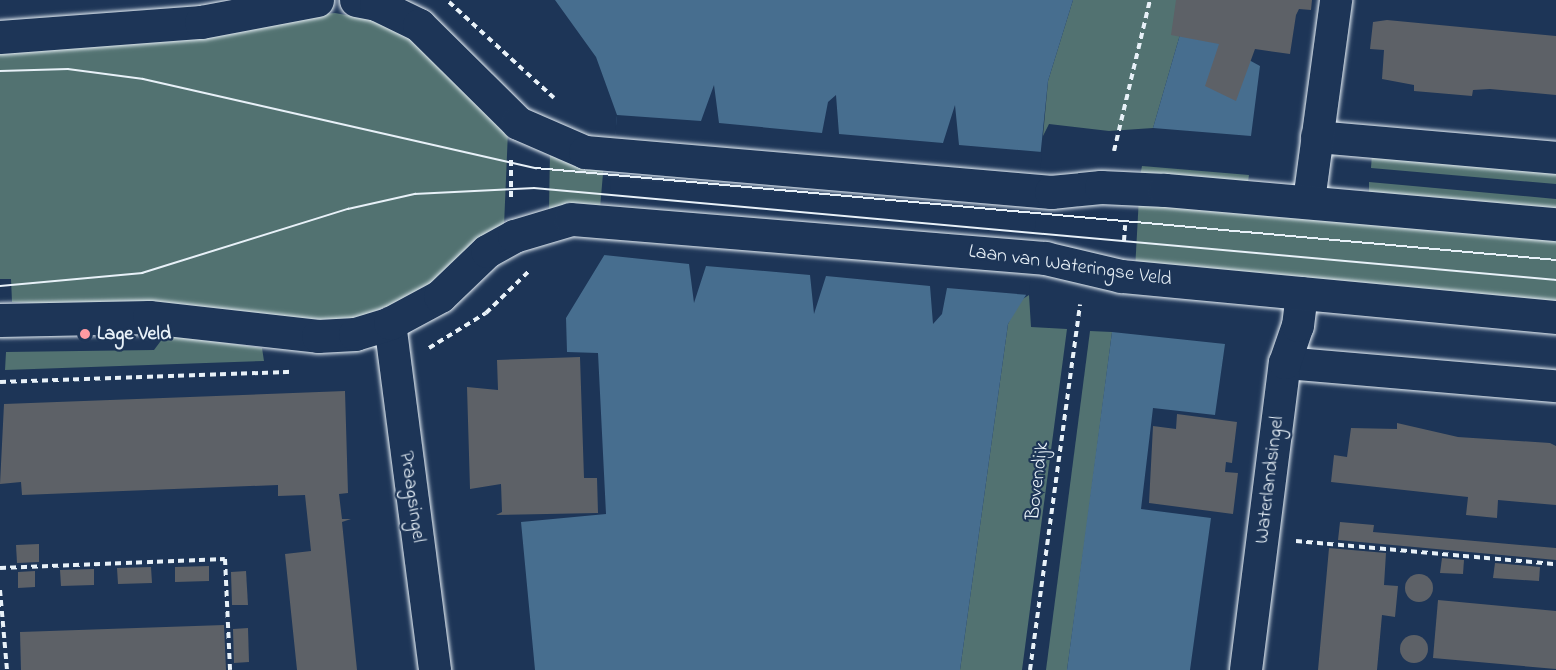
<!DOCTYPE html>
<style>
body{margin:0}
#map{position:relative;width:1556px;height:670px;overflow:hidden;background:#1d3557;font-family:"Indie Flower",sans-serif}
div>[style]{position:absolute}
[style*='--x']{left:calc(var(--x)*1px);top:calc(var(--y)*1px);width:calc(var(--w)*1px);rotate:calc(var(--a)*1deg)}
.green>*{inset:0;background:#527271}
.water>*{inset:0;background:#476e8f}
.pier>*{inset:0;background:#1d3557}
.building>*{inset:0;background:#5d6167}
.round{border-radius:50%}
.path>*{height:4px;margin-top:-2px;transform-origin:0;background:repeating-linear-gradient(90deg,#e8f1f8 0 6px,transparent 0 10.5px)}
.roads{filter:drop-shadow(0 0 2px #e8f1f8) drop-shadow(0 0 2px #e8f1f8)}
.street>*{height:32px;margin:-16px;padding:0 16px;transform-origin:16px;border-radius:16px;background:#1d3557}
.secondary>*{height:33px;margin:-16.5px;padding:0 16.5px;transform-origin:16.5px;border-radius:16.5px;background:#1d3557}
.tram>*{height:1.5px;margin:-0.75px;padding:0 0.75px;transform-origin:0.75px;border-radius:0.75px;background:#e8f1f8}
.dots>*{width:16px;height:16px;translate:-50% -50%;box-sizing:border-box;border:3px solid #1d3557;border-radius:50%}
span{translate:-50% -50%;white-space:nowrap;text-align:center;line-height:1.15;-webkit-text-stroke:4.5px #1d3557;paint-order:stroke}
.street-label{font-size:20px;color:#e8f1f8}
.poi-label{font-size:20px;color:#e8f1f8;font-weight:700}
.left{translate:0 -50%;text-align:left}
</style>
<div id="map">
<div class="green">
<div style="clip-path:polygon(1073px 0,1190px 0,1153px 128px,1109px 131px,1049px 124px,1043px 136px,1048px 81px)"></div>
<div style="clip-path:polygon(335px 13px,378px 21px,403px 32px,508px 131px,504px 226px,413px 297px,346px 322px,12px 302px,11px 279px,0 279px,0 44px)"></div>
<div style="clip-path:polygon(550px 151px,604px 162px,600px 208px,549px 210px)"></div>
<div style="clip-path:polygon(1372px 154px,1556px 170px,1556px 184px,1371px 168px)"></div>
<div style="clip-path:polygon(1142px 166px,1249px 175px,1247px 187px,1140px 177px)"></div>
<div style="clip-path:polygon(1369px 182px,1556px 199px,1556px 214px,1369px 197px)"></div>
<div style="clip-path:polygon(1139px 197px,1556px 236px,1556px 306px,1135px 270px)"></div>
<div style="clip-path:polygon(1029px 295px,1031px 327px,1067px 329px,1022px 670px,960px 670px,1008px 324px,1018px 302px)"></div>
<div style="clip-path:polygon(1090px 331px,1112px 332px,1087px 525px,1067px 670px,1046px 670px)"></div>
<div style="clip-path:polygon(166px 334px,262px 348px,264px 361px,5px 370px,6px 352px,154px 350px)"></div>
</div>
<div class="water">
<div style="clip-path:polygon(555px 0,1073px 0,1048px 81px,1026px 295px,1008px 324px,960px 670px,535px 670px,521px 522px,606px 514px,598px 353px,567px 352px,566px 318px,608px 249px,617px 115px,596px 57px)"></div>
<div style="clip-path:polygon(1190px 0,1225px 47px,1260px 66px,1251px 136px,1153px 128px)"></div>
<div style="clip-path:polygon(1112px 332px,1225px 344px,1215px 415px,1153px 408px,1141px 509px,1211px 518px,1190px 670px,1067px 670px)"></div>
</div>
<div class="pier">
<div style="clip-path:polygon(714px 85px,719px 123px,822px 133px,828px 102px,836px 95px,839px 134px,943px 143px,955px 105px,959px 145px,1042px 152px,1029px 295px,947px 288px,942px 314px,933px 324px,930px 286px,826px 276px,814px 314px,810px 275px,706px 266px,694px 303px,689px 264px,604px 255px,617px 115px,701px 121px)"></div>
</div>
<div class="building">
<div style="clip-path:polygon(1176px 0,1312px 0,1311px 10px,1299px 9px,1296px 15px,1290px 54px,1255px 49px,1236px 101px,1205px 86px,1219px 44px,1171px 35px)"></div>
<div style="clip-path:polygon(1387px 20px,1556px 36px,1556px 95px,1490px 89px,1473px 90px,1472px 96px,1414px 91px,1414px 85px,1382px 79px,1384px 50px,1370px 49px,1373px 22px)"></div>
<div style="clip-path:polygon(580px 357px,584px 478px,597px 478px,598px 513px,496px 515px,502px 512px,501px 484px,470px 489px,467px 387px,498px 390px,497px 360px)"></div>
<div style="clip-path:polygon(345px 391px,348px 493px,339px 494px,342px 519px,351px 519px,342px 522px,357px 670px,297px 670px,285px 554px,311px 551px,305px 495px,278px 496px,278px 485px,22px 495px,21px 482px,0 484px,4px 404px)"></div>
<div style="clip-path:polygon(1177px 414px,1237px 422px,1232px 463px,1226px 462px,1225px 472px,1238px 473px,1233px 514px,1149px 503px,1153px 426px,1176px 429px)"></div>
<div style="clip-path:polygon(1397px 423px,1458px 437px,1550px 443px,1556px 446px,1556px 505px,1498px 500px,1497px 518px,1466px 515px,1468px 497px,1331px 482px,1334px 455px,1347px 457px,1351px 428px,1397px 429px)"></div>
<div style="clip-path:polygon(1340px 522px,1374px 525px,1373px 532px,1556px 548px,1556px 560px,1338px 540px)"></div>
<div style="clip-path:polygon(39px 544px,39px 562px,17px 563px,16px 545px)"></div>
<div style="clip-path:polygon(1329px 548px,1386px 553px,1384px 585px,1398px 586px,1395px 617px,1382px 615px,1377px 670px,1318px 670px)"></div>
<div style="clip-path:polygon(1442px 558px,1464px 560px,1463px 574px,1440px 573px)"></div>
<div style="clip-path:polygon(1495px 563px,1540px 567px,1539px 581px,1493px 578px)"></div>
<div style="clip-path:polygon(209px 566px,209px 581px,175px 582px,175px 567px)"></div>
<div style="clip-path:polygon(151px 567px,152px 583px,118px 584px,117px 568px)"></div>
<div style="clip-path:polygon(94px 569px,94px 585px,61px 586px,60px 570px)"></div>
<div style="clip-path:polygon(35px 571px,35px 587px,18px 588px,18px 572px)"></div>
<div style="clip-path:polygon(246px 571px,248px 605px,232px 605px,231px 572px)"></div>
<div class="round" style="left:1405px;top:574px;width:28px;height:28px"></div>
<div style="clip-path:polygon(1438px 600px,1556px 611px,1556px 669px,1433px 658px)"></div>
<div style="clip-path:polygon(224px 625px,226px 670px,21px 670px,20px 632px)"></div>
<div style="clip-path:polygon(248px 628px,249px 662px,234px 663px,233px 629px)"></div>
<div class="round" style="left:1400px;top:635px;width:28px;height:28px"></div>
</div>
<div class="path">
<div style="--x:449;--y:2;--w:142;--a:42.4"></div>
<div style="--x:1114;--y:151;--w:155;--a:-76.6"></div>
<div style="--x:511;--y:160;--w:40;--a:90"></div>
<div style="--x:1124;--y:241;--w:16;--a:-86"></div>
<div style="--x:429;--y:348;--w:67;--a:-31.6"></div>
<div style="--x:486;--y:313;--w:60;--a:-44.3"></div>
<div style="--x:0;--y:382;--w:293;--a:-2"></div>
<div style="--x:1296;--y:541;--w:261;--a:5.1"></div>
<div style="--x:0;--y:568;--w:225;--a:-2.3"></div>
<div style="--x:225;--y:559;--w:111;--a:87.4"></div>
<div style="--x:0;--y:590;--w:80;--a:85"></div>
<div style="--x:1030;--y:670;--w:369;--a:-82.2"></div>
</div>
<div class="roads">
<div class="street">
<div style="--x:1317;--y:137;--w:240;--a:5"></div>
<div style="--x:1309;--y:201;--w:203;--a:-82.3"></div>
<div style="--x:390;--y:323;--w:350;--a:82.6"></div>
<div style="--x:1285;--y:363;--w:272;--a:4.9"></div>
<div style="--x:1246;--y:670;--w:309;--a:-82.8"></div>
<div style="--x:1285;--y:363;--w:39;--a:-71"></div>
<div style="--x:1298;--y:326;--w:33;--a:-83"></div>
</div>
<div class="secondary">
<div style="--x:356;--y:0;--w:20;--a:11"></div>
<div style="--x:376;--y:4;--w:48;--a:26"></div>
<div style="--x:419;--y:25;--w:139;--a:44.7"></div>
<div style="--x:518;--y:123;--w:73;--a:23.4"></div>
<div style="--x:585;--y:152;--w:468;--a:4.9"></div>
<div style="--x:1051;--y:192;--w:50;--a:-5.7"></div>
<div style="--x:1101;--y:187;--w:64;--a:2.7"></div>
<div style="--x:1165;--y:190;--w:392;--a:5"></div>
<div style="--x:0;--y:37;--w:202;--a:-4.3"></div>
<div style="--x:201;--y:22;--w:118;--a:-10.7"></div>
<div style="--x:0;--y:320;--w:149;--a:-1.2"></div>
<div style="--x:149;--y:317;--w:170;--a:6.4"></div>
<div style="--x:318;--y:336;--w:37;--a:-3"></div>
<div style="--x:355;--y:334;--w:37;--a:-17"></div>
<div style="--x:390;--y:323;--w:57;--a:-28.4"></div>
<div style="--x:440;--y:296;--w:65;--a:-43.8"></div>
<div style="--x:487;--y:251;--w:31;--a:-29"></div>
<div style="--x:514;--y:236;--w:59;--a:-16.6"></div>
<div style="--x:571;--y:219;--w:476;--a:4.7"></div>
<div style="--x:1045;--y:258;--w:78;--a:13.3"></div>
<div style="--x:1121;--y:276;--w:437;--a:5.4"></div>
</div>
</div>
<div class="tram">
<div style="--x:0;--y:71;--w:68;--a:-1.7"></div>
<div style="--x:68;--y:69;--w:76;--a:7.6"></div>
<div style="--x:143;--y:79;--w:403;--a:12.8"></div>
<div style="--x:536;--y:168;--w:1024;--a:5.15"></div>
<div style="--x:0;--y:286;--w:143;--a:-5.2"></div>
<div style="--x:142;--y:273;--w:216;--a:-17.3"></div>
<div style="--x:348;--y:209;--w:69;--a:-12.6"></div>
<div style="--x:415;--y:194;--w:119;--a:-2.9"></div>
<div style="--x:534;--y:188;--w:1026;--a:5.14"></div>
</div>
<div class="dots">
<div style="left:85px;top:334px;background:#ff9aa2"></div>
</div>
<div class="street-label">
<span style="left:1070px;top:266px;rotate:8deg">Laan van Wateringse Veld</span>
<span style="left:1270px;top:480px;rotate:-83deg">Waterlandsingel</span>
<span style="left:1038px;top:481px;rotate:-83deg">Bovendijk</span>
<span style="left:412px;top:497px;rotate:82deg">Praagsingel</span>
</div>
<div class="poi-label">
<span class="left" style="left:97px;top:334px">Lage Veld</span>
</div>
</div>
